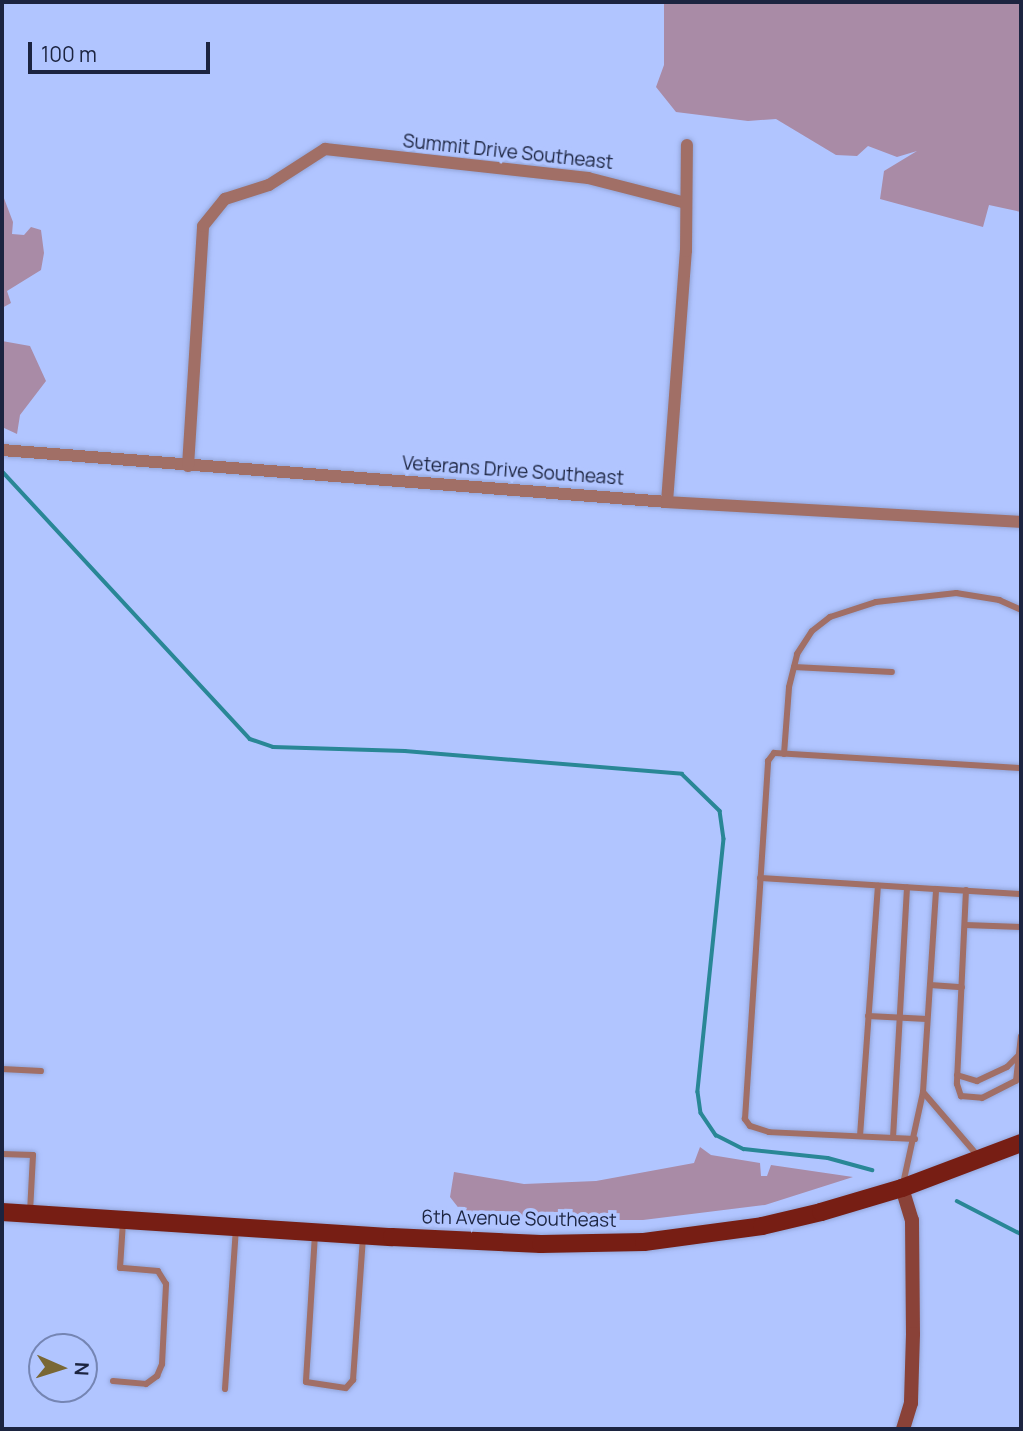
<!DOCTYPE html>
<style>
body{margin:0}
#map{position:relative;width:1023px;height:1431px;overflow:hidden;background:#b1c5ff;font-family:Manrope,sans-serif}
div>[style]{position:absolute}
[style*='--x']{left:calc(var(--x)*1px);top:calc(var(--y)*1px);width:calc(var(--w)*1px);rotate:calc(var(--a)*1deg)}
.green>*{inset:0;background:#a98ba6}
.stream>*{height:3.5px;margin:-1.75px;padding:0 1.75px;transform-origin:1.75px;border-radius:1.75px;background:#298796}
.roads{filter:drop-shadow(0 0 2px #93a5d9) drop-shadow(0 0 2px #93a5d9)}
.lane>*{height:6px;margin:-3px;padding:0 3px;transform-origin:3px;border-radius:3px;background:#a16f66}
.street>*{height:12px;margin:-6px;padding:0 6px;transform-origin:6px;border-radius:6px;background:#a16f66}
.secondary>*{height:14px;margin:-7px;padding:0 7px;transform-origin:7px;border-radius:7px;background:#8a4238}
.primary>*{height:18px;margin:-9px;padding:0 9px;transform-origin:9px;border-radius:9px;background:#771e14}
span{translate:-50% -50%;white-space:nowrap;text-align:center;line-height:1.15;-webkit-text-stroke:7px #b1c5ff;paint-order:stroke}
.street-label{font-size:19px;color:#1c2440}
.frame{position:absolute;inset:0;border:4px solid #1c2440;pointer-events:none}
.north{position:absolute;left:28px;top:1333px;width:70px;height:70px;box-sizing:border-box;background:#b1c5ff;border:2px solid #7585b3;border-radius:50%;rotate:93deg;font-size:19px;font-weight:700;line-height:28px;text-align:center;color:#1c2440}
.north::after{content:'';display:block;margin:auto;width:24px;height:32px;background:#796735;clip-path:polygon(50% 0,100% 100%,50% 72%,0 100%)}
.scale{position:absolute;left:28px;top:42px;width:182px;height:32px;box-sizing:border-box;border:4px solid #1c2440;border-top:0;padding-left:9px;font-size:21px;line-height:24px;white-space:nowrap;color:#1c2440;-webkit-text-stroke:5px #b1c5ff;paint-order:stroke}
</style>
<div id="map">
<div class="green">
<div style="clip-path:polygon(664px 2px,1021px 2px,1021px 212px,989px 205px,983px 227px,880px 199px,884px 171px,917px 151px,897px 157px,868px 146px,857px 156px,836px 155px,776px 119px,748px 121px,676px 112px,656px 87px,664px 65px)"></div>
<div style="clip-path:polygon(2px 193px,13px 222px,12px 234px,24px 235px,31px 227px,41px 230px,44px 253px,41px 270px,7px 291px,11px 303px,2px 308px)"></div>
<div style="clip-path:polygon(2px 341px,30px 346px,46px 381px,20px 415px,17px 434px,2px 427px)"></div>
<div style="clip-path:polygon(700px 1147px,711px 1155px,760px 1163px,761px 1176px,767px 1176px,771px 1165px,853px 1177px,765px 1205px,643px 1220px,468px 1220px,450px 1197px,454px 1172px,524px 1184px,596px 1181px,694px 1163px)"></div>
</div>
<div class="stream">
<div style="--x:2;--y:471;--w:365;--a:47.2"></div>
<div style="--x:250;--y:739;--w:24;--a:19"></div>
<div style="--x:273;--y:747;--w:132;--a:1.7"></div>
<div style="--x:405;--y:751;--w:278;--a:4.7"></div>
<div style="--x:682;--y:774;--w:53;--a:44.2"></div>
<div style="--x:720;--y:811;--w:28;--a:82"></div>
<div style="--x:724;--y:839;--w:254;--a:95.9"></div>
<div style="--x:698;--y:1092;--w:21;--a:82"></div>
<div style="--x:701;--y:1113;--w:27;--a:56"></div>
<div style="--x:716;--y:1135;--w:31;--a:27"></div>
<div style="--x:744;--y:1149;--w:84;--a:6.1"></div>
<div style="--x:828;--y:1158;--w:46;--a:15.3"></div>
<div style="--x:957;--y:1201;--w:72;--a:27.3"></div>
</div>
<div class="roads">
<div class="lane">
<div style="--x:794;--y:667;--w:98;--a:2.9"></div>
<div style="--x:784;--y:754;--w:67;--a:-85.7"></div>
<div style="--x:789;--y:687;--w:34;--a:-76"></div>
<div style="--x:797;--y:654;--w:27;--a:-57"></div>
<div style="--x:812;--y:631;--w:23;--a:-38"></div>
<div style="--x:830;--y:617;--w:48;--a:-18.1"></div>
<div style="--x:876;--y:602;--w:81;--a:-6.4"></div>
<div style="--x:956;--y:593;--w:44;--a:9.2"></div>
<div style="--x:999;--y:600;--w:24;--a:24"></div>
<div style="--x:760;--y:878;--w:176;--a:3.6"></div>
<div style="--x:966;--y:890;--w:194;--a:92.7"></div>
<div style="--x:957;--y:1084;--w:13;--a:72"></div>
<div style="--x:961;--y:1096;--w:21;--a:5"></div>
<div style="--x:982;--y:1098;--w:38;--a:-27"></div>
<div style="--x:1016;--y:1081;--w:45;--a:-83.7"></div>
<div style="--x:965;--y:925;--w:56;--a:2"></div>
<div style="--x:930;--y:985;--w:32;--a:4"></div>
<div style="--x:868;--y:1016;--w:59;--a:2.9"></div>
<div style="--x:2;--y:1069;--w:39;--a:3"></div>
<div style="--x:957;--y:1075;--w:21;--a:17"></div>
<div style="--x:977;--y:1081;--w:33;--a:-25"></div>
<div style="--x:1007;--y:1067;--w:17;--a:-45"></div>
<div style="--x:923;--y:1092;--w:86;--a:49.3"></div>
<div style="--x:860;--y:1136;--w:251;--a:-85.9"></div>
<div style="--x:893;--y:1138;--w:251;--a:-86.8"></div>
<div style="--x:915;--y:1139;--w:146;--a:-177.3"></div>
<div style="--x:769;--y:1132;--w:20;--a:-162"></div>
<div style="--x:750;--y:1126;--w:9;--a:-126"></div>
<div style="--x:745;--y:1119;--w:359;--a:-86.3"></div>
<div style="--x:768;--y:761;--w:10;--a:-53"></div>
<div style="--x:774;--y:753;--w:247;--a:3.5"></div>
<div style="--x:2;--y:1154;--w:31;--a:2"></div>
<div style="--x:33;--y:1155;--w:57;--a:93"></div>
<div style="--x:903;--y:1184;--w:94;--a:-77.7"></div>
<div style="--x:923;--y:1092;--w:203;--a:-86.3"></div>
<div style="--x:936;--y:889;--w:85;--a:3.4"></div>
<div style="--x:315;--y:1234;--w:148;--a:93.5"></div>
<div style="--x:306;--y:1382;--w:40;--a:8.5"></div>
<div style="--x:346;--y:1388;--w:11;--a:-49"></div>
<div style="--x:353;--y:1380;--w:144;--a:-86"></div>
<div style="--x:113;--y:1381;--w:33;--a:5"></div>
<div style="--x:146;--y:1384;--w:14;--a:-36"></div>
<div style="--x:157;--y:1376;--w:13;--a:-67"></div>
<div style="--x:162;--y:1364;--w:80;--a:-87.1"></div>
<div style="--x:166;--y:1284;--w:15;--a:-122"></div>
<div style="--x:158;--y:1271;--w:38;--a:-175"></div>
<div style="--x:120;--y:1268;--w:46;--a:-86.3"></div>
<div style="--x:225;--y:1389;--w:160;--a:-86.1"></div>
</div>
<div class="street">
<div style="--x:2;--y:450;--w:667;--a:4.47"></div>
<div style="--x:667;--y:502;--w:355;--a:3.2"></div>
<div style="--x:188;--y:466;--w:240;--a:-86.4"></div>
<div style="--x:203;--y:226;--w:35;--a:-51"></div>
<div style="--x:225;--y:199;--w:46;--a:-17.7"></div>
<div style="--x:269;--y:185;--w:67;--a:-32.7"></div>
<div style="--x:325;--y:149;--w:265;--a:6.3"></div>
<div style="--x:588;--y:178;--w:101;--a:14.3"></div>
<div style="--x:667;--y:502;--w:252;--a:-85.7"></div>
<div style="--x:686;--y:251;--w:106;--a:-89.5"></div>
</div>
<div class="secondary">
<div style="--x:902;--y:1188;--w:34;--a:73"></div>
<div style="--x:912;--y:1220;--w:114;--a:89.5"></div>
<div style="--x:913;--y:1334;--w:69;--a:91.7"></div>
<div style="--x:911;--y:1403;--w:27;--a:107"></div>
</div>
<div class="primary">
<div style="--x:2;--y:1212;--w:391;--a:3.7"></div>
<div style="--x:392;--y:1237;--w:149;--a:2.7"></div>
<div style="--x:541;--y:1244;--w:103;--a:-1.1"></div>
<div style="--x:644;--y:1242;--w:119;--a:-7.7"></div>
<div style="--x:762;--y:1226;--w:61;--a:-13.3"></div>
<div style="--x:821;--y:1212;--w:84;--a:-16.5"></div>
<div style="--x:902;--y:1188;--w:127;--a:-20.7"></div>
</div>
</div>
<div class="street-label">
<span style="left:508px;top:152px;rotate:6deg">Summit Drive Southeast</span>
<span style="left:513px;top:471px;rotate:4deg">Veterans Drive Southeast</span>
<span style="left:519px;top:1219px;rotate:1deg">6th Avenue Southeast</span>
</div>
<div class="frame"></div>
<div class="north">N</div>
<div class="scale">100 m</div>
</div>
